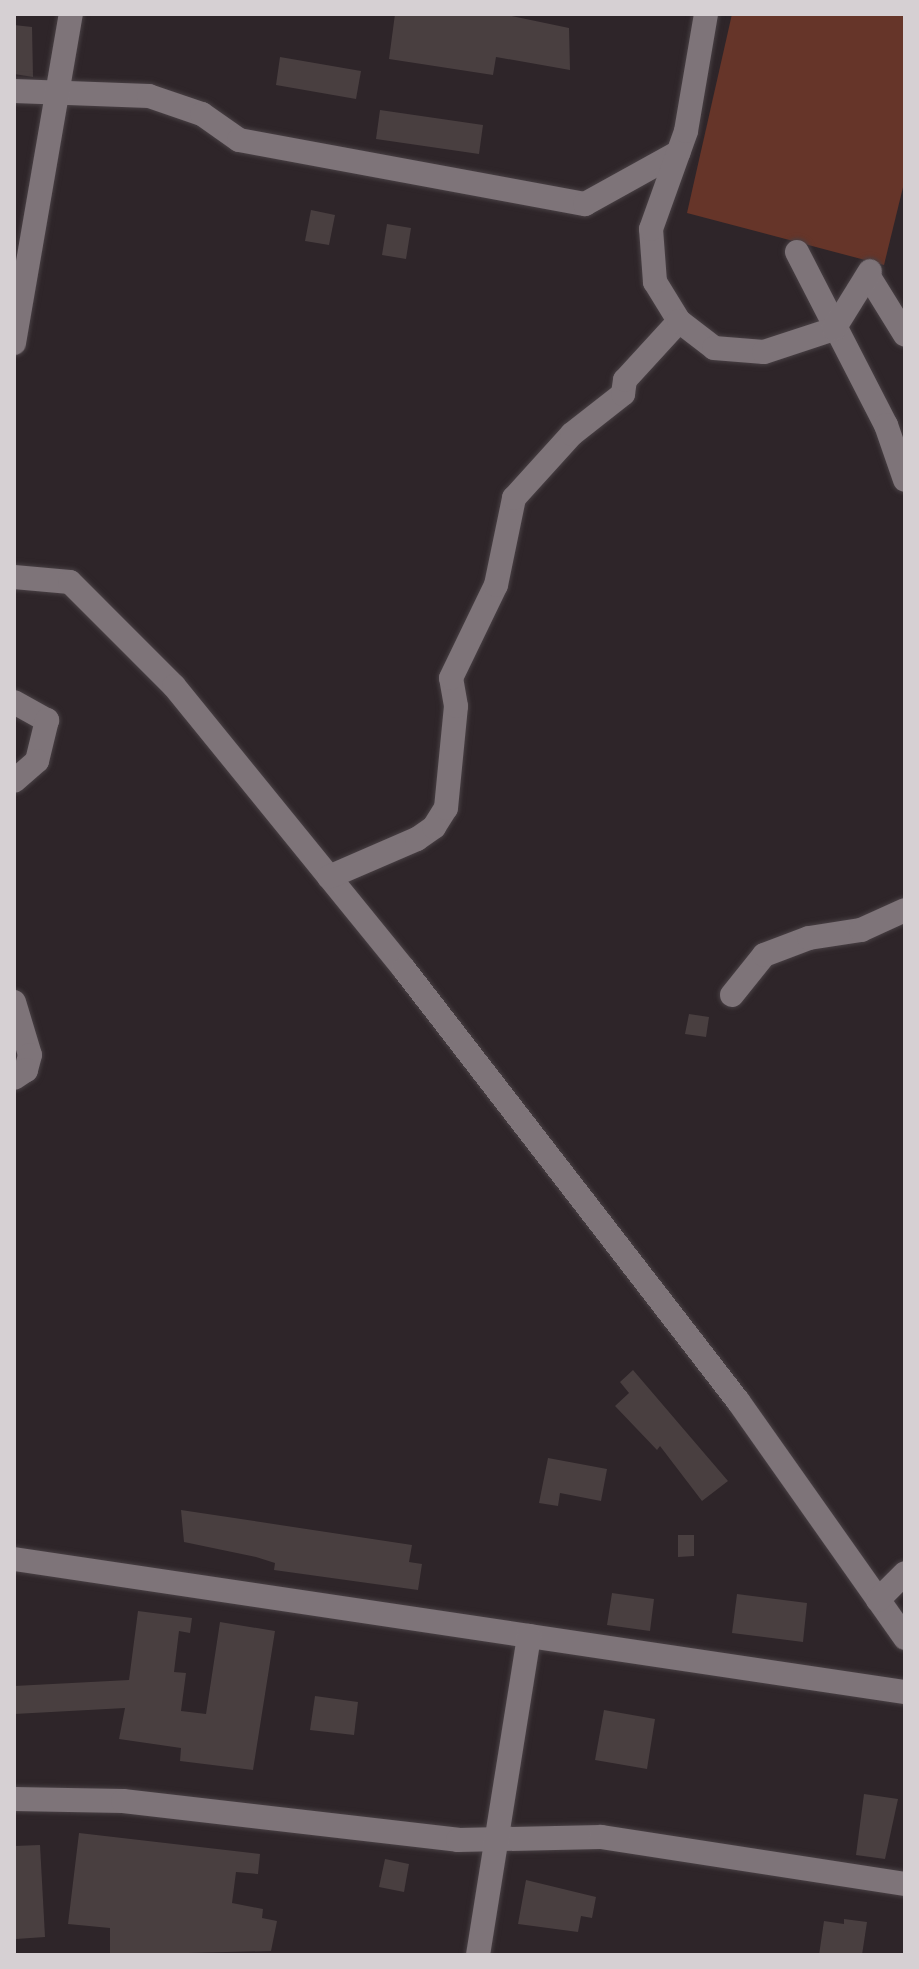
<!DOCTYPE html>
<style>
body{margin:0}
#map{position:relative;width:919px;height:1969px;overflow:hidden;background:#2e2529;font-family:"Fira Sans",sans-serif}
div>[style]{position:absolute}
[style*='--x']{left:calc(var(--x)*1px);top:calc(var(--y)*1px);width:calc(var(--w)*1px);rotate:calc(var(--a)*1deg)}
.green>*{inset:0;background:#663529}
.building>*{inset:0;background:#493f40}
.roads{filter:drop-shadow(0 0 2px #484044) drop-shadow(0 0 2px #484044)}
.minor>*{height:24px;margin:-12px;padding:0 12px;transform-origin:12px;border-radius:12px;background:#7e7479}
span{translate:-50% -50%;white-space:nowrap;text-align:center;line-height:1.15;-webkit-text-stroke:8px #2e2529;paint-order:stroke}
.frame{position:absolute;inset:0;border:16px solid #d6d0d3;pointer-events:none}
</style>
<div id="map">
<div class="green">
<div style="clip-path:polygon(732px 14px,905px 14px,905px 179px,884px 265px,687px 213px)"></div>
</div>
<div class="building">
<div style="clip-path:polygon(395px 14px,502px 14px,569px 28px,570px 70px,496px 57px,493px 75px,389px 59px)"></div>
<div style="clip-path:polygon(14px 25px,32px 27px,33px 77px,14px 74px)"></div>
<div style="clip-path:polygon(280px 57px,361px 71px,356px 99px,276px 85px)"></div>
<div style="clip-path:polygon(380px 110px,483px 125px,479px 154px,376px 139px)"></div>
<div style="clip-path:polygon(311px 210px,335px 215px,329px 245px,305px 241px)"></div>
<div style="clip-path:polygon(387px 224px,411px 228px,406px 259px,382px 255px)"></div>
<div style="clip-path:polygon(689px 1014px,709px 1017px,706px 1037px,685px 1034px)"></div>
<div style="clip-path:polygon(633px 1370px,728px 1481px,702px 1501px,660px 1446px,657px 1450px,615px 1406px,629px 1393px,620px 1382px)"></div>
<div style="clip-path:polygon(548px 1458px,607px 1469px,601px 1501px,560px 1493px,558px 1506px,539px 1503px)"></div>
<div style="clip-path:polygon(181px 1510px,412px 1545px,409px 1562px,422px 1564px,418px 1590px,274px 1570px,275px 1563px,256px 1557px,184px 1542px)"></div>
<div style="clip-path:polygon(678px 1535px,694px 1535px,694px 1556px,678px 1557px)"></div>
<div style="clip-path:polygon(612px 1593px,654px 1599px,650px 1631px,607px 1625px)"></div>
<div style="clip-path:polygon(737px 1594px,807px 1603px,803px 1642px,732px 1633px)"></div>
<div style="clip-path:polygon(138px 1611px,192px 1618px,190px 1633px,179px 1631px,174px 1672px,186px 1673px,181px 1711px,206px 1714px,220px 1622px,275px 1631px,253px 1770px,180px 1761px,181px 1748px,119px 1739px,125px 1708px,14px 1714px,14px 1686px,129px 1680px)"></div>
<div style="clip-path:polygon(315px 1696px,358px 1702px,354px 1735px,310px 1730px)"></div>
<div style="clip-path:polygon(604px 1710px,655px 1719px,647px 1769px,595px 1760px)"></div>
<div style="clip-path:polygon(864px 1794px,898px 1799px,885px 1859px,856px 1855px)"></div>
<div style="clip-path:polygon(79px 1833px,260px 1854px,258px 1874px,236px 1872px,232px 1903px,263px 1909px,262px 1918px,277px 1921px,271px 1951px,110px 1955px,110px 1928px,68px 1924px)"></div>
<div style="clip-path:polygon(40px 1845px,45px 1937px,16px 1939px,14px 1846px)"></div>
<div style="clip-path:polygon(385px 1859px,409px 1864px,404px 1892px,379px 1887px)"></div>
<div style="clip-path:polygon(526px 1880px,596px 1897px,592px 1918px,581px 1916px,578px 1932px,518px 1924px)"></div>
<div style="clip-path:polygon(844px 1919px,867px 1922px,862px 1955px,819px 1955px,824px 1921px,844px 1924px)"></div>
</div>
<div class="roads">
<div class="minor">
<div style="--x:14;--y:91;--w:135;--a:2.1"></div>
<div style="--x:149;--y:96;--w:56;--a:18.8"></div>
<div style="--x:202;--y:114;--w:45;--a:35.1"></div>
<div style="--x:239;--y:140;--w:352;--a:10.5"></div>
<div style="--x:585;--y:204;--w:107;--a:-29"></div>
<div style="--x:797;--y:252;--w:195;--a:62.8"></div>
<div style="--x:886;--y:425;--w:58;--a:70.9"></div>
<div style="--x:868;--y:275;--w:70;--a:58.3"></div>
<div style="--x:679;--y:321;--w:46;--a:-121.6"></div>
<div style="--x:655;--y:282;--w:53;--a:-94.3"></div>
<div style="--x:651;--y:229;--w:104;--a:-70.3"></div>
<div style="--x:686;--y:131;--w:119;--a:-80.3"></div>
<div style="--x:14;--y:343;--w:334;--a:-80.2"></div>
<div style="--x:14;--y:577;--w:56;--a:5.1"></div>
<div style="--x:70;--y:582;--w:147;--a:45"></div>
<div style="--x:174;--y:686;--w:365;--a:50.9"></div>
<div style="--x:404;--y:969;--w:546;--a:52.29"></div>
<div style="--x:738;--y:1401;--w:290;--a:54.8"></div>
<div style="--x:14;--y:702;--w:38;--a:29"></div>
<div style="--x:47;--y:720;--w:42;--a:103.7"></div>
<div style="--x:37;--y:761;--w:30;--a:139"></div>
<div style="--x:329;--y:877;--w:96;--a:-23.4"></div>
<div style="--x:417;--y:839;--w:21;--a:-35"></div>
<div style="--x:434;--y:827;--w:22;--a:-58"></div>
<div style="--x:446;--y:808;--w:102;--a:-84.4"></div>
<div style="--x:456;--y:706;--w:28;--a:-100"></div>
<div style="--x:451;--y:678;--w:103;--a:-64.2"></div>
<div style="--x:496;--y:585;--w:89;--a:-78.3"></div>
<div style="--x:514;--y:498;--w:86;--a:-47.8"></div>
<div style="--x:572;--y:434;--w:65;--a:-38.1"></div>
<div style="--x:623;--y:394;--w:14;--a:-82"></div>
<div style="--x:625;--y:380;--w:80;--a:-47.5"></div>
<div style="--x:679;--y:321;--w:44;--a:37.6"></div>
<div style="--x:714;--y:348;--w:50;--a:4.6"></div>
<div style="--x:764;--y:352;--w:74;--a:-18.2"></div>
<div style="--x:834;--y:329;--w:68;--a:-58.2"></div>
<div style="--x:732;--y:995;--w:51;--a:-51.3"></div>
<div style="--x:764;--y:955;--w:48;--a:-20.7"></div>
<div style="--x:809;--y:938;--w:53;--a:-8.7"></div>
<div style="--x:861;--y:930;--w:48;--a:-24.4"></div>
<div style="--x:14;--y:1002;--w:55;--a:73.2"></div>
<div style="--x:30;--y:1055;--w:16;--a:105"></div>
<div style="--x:26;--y:1070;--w:14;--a:146"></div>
<div style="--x:14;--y:1559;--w:901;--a:8.49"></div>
<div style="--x:878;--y:1600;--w:38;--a:-45"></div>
<div style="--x:14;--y:1799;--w:109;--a:1.1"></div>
<div style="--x:123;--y:1801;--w:337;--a:6.6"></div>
<div style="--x:458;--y:1840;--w:143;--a:-1.2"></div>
<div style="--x:601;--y:1837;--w:308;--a:8.8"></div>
<div style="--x:478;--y:1955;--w:323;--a:-80.9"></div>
</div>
</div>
<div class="frame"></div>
</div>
